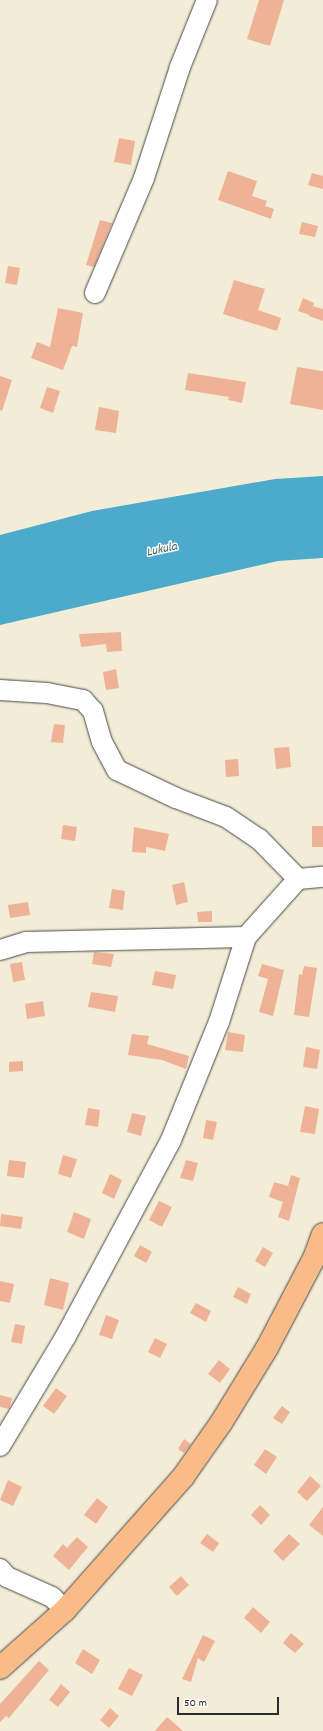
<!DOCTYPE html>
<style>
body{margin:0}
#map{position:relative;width:323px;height:1731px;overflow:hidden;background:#f3edd8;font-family:Dekko,sans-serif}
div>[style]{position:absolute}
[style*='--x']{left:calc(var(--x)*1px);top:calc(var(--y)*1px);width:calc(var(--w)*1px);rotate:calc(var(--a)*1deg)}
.water>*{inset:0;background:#4cabcb}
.building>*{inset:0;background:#eeb397}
.roads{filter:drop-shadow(0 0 1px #494845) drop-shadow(0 0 1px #494845)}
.minor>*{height:20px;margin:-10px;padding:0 10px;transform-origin:10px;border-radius:10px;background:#fff}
.highway>*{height:22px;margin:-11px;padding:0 11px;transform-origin:11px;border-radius:11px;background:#f9bc89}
span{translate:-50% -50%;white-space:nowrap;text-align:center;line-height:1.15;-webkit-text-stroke:3px #fdfcf7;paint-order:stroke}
.water-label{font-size:13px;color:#385e6b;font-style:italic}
.scale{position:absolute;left:177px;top:1697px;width:102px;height:18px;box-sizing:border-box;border:2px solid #2b2b2b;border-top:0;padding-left:5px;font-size:12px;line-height:14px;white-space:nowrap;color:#2b2b2b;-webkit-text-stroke:3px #fdfcf7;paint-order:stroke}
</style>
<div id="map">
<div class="water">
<div style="clip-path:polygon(323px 476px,323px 558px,278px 561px,0 625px,0 535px,92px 511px,275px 479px)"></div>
</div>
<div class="building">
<div style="clip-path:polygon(259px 0,284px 0,270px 46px,247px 39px)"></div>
<div style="clip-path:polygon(119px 138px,135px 141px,131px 165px,114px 162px)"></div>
<div style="clip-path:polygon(228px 171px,257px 181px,252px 196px,267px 201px,265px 206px,274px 209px,271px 219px,218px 200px)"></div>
<div style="clip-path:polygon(312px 173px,323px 176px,323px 189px,308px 185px)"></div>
<div style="clip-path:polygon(100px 220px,112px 223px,94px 267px,86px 265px)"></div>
<div style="clip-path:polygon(302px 222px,318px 226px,315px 237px,299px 234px)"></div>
<div style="clip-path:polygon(8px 266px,20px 268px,17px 285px,5px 283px)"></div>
<div style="clip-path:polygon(234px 280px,265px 289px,258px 310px,281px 318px,277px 331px,223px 314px)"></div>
<div style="clip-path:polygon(303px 298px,314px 303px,310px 315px,298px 311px)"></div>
<div style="clip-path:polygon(313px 306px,323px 309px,323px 321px,309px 316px)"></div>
<div style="clip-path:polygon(58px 308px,83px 313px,77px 347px,72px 346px,63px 370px,31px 358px,37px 342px,50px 347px)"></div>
<div style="clip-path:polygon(297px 367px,323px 371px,323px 410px,290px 404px)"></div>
<div style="clip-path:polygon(188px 373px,246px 382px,242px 403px,228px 400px,229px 397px,185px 390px)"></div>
<div style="clip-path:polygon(0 376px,12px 380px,2px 411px,0 410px)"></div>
<div style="clip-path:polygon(47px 387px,60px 391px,53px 413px,40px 408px)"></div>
<div style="clip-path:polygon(99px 407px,119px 411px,116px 433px,95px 430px)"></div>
<div style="clip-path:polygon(121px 632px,122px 651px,107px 652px,106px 644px,81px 647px,79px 634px)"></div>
<div style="clip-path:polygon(116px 669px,119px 688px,106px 690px,103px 672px)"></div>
<div style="clip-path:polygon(54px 724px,65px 725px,63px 743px,51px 742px)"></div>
<div style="clip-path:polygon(289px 747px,291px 767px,276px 769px,274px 748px)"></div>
<div style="clip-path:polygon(238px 759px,239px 776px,226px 777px,225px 760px)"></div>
<div style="clip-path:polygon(63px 825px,77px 827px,75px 841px,61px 839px)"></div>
<div style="clip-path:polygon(312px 826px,323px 826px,323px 847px,312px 847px)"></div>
<div style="clip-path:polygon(134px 827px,169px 834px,165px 851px,146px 847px,146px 853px,132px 852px)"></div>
<div style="clip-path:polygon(184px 882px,188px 902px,176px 905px,172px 885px)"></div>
<div style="clip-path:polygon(112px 889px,125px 891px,123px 910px,109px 908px)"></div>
<div style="clip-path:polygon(28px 902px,30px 915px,10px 918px,8px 905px)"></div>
<div style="clip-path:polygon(212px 911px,212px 922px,198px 922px,197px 912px)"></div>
<div style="clip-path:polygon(94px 952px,114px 954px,111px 967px,92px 964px)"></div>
<div style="clip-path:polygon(22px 962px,25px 980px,13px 982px,10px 964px)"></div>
<div style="clip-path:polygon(262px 964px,284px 970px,273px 1016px,259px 1012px,268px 979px,258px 976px)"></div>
<div style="clip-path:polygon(304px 966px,317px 968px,309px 1017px,294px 1015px,299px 974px,302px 975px)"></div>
<div style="clip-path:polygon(155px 971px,176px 975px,173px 989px,152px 985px)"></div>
<div style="clip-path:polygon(91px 992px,118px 996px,115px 1012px,88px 1007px)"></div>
<div style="clip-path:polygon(43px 1001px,45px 1016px,27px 1019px,25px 1004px)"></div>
<div style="clip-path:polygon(228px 1032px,245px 1035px,243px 1052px,225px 1050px)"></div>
<div style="clip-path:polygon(132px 1034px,149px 1036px,147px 1044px,189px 1056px,186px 1069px,162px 1060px,128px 1055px)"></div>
<div style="clip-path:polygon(306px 1047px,320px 1050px,317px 1069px,303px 1067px)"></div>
<div style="clip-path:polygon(23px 1061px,23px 1071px,9px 1072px,9px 1062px)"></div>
<div style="clip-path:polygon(305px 1106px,319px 1109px,315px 1134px,300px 1132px)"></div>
<div style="clip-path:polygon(88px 1108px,100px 1110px,98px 1127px,85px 1125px)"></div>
<div style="clip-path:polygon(132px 1113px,146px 1116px,141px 1136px,127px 1132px)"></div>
<div style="clip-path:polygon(206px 1120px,217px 1122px,213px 1140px,203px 1138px)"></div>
<div style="clip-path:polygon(63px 1155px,77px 1159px,71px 1178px,58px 1174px)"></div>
<div style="clip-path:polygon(9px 1160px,26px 1162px,24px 1178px,7px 1176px)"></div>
<div style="clip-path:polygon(186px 1160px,198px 1163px,193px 1181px,180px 1178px)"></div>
<div style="clip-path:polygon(110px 1174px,122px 1180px,114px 1199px,102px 1193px)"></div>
<div style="clip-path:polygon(291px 1175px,300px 1178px,289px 1221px,278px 1217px,283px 1202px,269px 1197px,274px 1182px,288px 1186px)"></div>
<div style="clip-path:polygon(159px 1201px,172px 1207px,162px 1227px,149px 1220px)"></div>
<div style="clip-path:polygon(74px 1212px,91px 1219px,84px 1239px,67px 1232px)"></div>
<div style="clip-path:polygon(1px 1214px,23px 1217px,21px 1229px,0 1226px)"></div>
<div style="clip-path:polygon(140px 1245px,152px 1252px,146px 1263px,134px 1256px)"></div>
<div style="clip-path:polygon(263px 1247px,273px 1253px,265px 1267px,255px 1261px)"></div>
<div style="clip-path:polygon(50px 1278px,69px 1283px,63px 1310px,44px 1305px)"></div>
<div style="clip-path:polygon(0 1281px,14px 1284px,10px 1303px,0 1301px)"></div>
<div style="clip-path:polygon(238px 1287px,251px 1294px,247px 1304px,233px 1297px)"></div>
<div style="clip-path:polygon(196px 1303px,211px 1311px,206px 1322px,190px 1313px)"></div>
<div style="clip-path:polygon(106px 1315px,119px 1320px,112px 1339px,99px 1335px)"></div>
<div style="clip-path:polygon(15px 1324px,25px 1326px,22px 1344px,11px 1342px)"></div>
<div style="clip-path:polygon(155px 1338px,167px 1344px,160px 1358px,148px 1352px)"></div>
<div style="clip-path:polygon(219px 1360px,230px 1369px,220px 1383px,208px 1374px)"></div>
<div style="clip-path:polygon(56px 1388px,67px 1396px,54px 1414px,43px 1406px)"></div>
<div style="clip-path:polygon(0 1395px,12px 1398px,9px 1409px,0 1407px)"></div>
<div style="clip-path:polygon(282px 1406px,290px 1412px,282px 1424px,273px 1418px)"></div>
<div style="clip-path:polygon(184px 1439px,191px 1444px,184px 1453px,178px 1449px)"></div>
<div style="clip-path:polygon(265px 1449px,277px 1457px,266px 1474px,254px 1465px)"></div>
<div style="clip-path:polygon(310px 1476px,321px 1486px,307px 1501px,297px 1492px)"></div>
<div style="clip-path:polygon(8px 1480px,22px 1487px,13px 1506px,0 1500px)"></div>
<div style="clip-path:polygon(97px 1498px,108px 1507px,96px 1524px,84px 1515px)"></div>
<div style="clip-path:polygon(260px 1505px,270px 1515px,261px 1525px,251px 1515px)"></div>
<div style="clip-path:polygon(323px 1507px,323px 1536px,309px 1525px)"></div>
<div style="clip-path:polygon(207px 1534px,219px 1543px,213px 1552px,200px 1543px)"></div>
<div style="clip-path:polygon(289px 1534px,300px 1544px,283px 1561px,273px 1551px)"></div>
<div style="clip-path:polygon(77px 1537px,88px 1547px,69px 1570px,53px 1556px,63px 1544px,67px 1548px)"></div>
<div style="clip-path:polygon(181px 1576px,189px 1585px,177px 1596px,169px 1587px)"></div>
<div style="clip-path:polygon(253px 1607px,270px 1622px,261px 1633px,244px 1618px)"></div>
<div style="clip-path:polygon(291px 1633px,304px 1644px,295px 1653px,283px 1643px)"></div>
<div style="clip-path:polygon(203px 1635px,215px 1641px,204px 1662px,198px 1658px,191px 1682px,182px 1679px)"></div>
<div style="clip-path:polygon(83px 1649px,100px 1660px,92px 1674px,75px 1663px)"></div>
<div style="clip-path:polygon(39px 1661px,49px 1670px,9px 1718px,6px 1716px,0 1722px,0 1704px)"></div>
<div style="clip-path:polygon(129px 1668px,143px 1675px,132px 1696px,118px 1689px)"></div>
<div style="clip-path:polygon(61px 1684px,70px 1692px,58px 1707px,49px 1700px)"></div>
<div style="clip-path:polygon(110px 1708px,119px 1716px,109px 1728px,100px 1720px)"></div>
<div style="clip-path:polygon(167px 1717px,183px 1731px,155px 1731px)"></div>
</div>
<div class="roads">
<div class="minor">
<div style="--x:95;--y:293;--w:125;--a:-66.9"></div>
<div style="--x:144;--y:178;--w:117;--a:-72"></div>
<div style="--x:180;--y:67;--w:72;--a:-68.1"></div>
<div style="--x:0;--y:690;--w:47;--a:3.7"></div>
<div style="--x:47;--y:693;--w:37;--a:11"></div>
<div style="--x:83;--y:700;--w:15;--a:48"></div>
<div style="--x:93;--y:711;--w:32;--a:74"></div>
<div style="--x:102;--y:742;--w:32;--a:62"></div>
<div style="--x:117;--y:770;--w:65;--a:25.4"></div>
<div style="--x:176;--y:798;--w:53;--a:20.8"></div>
<div style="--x:226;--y:817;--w:40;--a:34"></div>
<div style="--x:259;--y:839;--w:56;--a:45.7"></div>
<div style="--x:0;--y:950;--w:27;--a:-17"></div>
<div style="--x:26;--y:942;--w:220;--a:-1.3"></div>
<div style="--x:246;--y:937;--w:78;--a:-48.1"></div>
<div style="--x:298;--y:879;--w:25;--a:-5"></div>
<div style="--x:0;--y:1446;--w:128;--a:-59"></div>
<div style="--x:66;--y:1336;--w:222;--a:-61.8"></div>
<div style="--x:171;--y:1140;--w:127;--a:-67.9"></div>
<div style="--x:219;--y:1022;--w:89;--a:-72.4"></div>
<div style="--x:0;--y:1569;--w:11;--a:49"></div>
<div style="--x:7;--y:1577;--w:49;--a:24"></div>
<div style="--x:52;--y:1597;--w:18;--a:45"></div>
</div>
<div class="highway">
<div style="--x:0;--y:1668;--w:87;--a:-41.7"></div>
<div style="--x:65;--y:1610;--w:178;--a:-48.4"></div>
<div style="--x:183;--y:1477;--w:66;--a:-54.9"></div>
<div style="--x:221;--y:1423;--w:88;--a:-58.5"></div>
<div style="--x:267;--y:1348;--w:104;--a:-62.4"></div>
<div style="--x:315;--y:1256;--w:23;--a:-70"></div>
</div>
</div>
<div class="water-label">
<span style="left:162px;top:551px;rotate:-12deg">Lukula</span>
</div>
<div class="scale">50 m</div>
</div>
